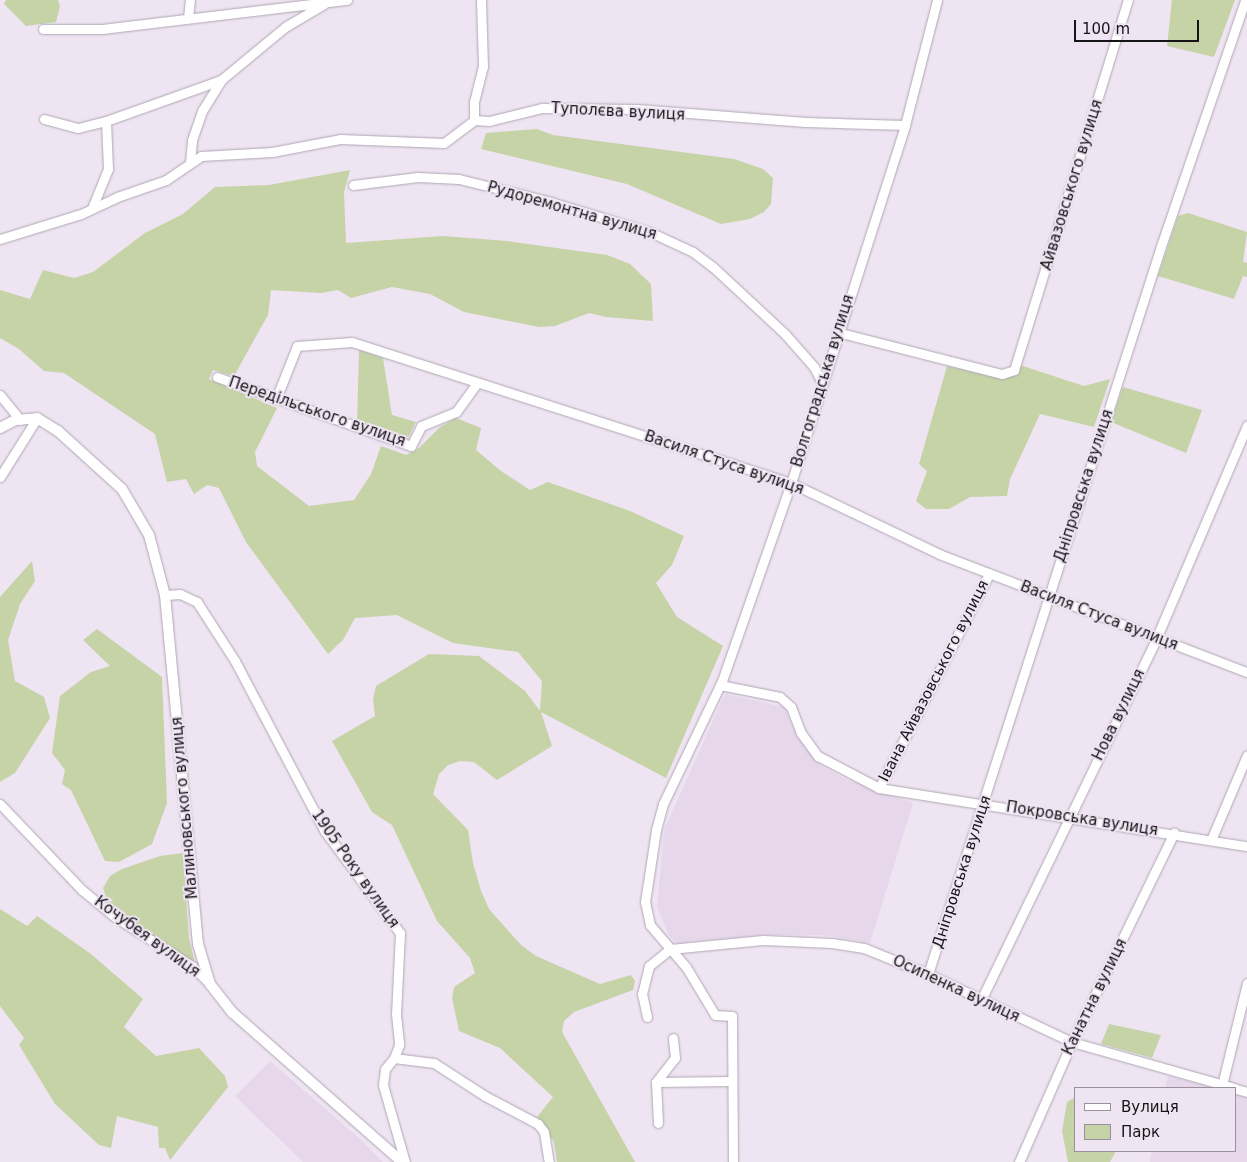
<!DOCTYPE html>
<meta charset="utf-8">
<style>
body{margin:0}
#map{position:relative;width:1247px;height:1162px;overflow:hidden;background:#eee4f2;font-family:"DejaVu Sans",sans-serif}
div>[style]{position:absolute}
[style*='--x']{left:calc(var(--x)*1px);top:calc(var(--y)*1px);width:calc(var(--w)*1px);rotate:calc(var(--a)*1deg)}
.built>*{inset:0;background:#e6d7eb}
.green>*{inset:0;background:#c5d3a7}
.roads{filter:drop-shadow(0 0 1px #b0a6b3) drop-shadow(0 0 1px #b0a6b3)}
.minor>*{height:9px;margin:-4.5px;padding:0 4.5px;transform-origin:4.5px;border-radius:4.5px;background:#fff}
.major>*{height:10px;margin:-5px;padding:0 5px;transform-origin:5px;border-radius:5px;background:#fff}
span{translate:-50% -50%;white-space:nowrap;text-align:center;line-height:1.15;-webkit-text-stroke:4px #eee4f2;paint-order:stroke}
.street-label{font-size:15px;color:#171418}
.legend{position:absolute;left:1074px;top:1087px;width:162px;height:65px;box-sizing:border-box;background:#eee4f2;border:1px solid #98919b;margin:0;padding:6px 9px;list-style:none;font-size:15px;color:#171418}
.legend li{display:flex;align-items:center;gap:10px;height:25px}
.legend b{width:25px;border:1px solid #98919b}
.scale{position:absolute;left:1074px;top:20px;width:125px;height:22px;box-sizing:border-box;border:2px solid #171418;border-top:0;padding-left:6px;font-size:15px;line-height:18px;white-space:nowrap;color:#171418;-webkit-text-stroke:4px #eee4f2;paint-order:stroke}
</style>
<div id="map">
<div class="built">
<div style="clip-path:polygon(725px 694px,784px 707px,796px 735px,821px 766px,848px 780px,913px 803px,870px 943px,824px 935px,766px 935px,676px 943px,669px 935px,657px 907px,664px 830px)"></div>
<div style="clip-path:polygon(270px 1061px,360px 1139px,383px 1162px,303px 1162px,235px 1096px)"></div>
<div style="clip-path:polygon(1168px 1076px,1213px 1088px,1165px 1088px)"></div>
<div style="clip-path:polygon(1236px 1094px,1247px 1097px,1247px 1162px,1150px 1162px,1152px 1151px,1236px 1151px)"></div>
</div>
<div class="green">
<div style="clip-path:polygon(6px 0,58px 0,60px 6px,56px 22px,26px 26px,4px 4px)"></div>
<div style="clip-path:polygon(1172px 0,1235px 0,1214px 57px,1167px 46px)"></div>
<div style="clip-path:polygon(537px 129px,553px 135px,734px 159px,763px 169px,773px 178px,771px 204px,764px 212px,750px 219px,721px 224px,627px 184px,481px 149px,486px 133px)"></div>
<div style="clip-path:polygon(350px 170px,344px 192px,346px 243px,443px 236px,507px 241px,607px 255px,630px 264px,651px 284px,653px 321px,606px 317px,589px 313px,555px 326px,539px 327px,464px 312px,430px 294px,392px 287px,351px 298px,338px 290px,321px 293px,271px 290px,268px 315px,234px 376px,213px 370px,209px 379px,277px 408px,255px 452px,257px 466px,309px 506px,354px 500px,371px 474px,381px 446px,406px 455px,419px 448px,440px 427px,456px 418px,481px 428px,476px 450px,501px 471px,530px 490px,548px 482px,630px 511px,684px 536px,672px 565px,656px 583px,677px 617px,723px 646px,666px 778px,541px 712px,552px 746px,497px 780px,474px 762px,460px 761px,448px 765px,439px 774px,433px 794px,468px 830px,473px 863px,481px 891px,489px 909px,521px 945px,536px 956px,600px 984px,631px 975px,635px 981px,633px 990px,574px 1012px,564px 1021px,562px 1032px,635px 1162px,557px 1162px,554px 1142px,537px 1117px,553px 1097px,500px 1048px,459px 1031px,452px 998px,454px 987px,475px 973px,470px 958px,437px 921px,392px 825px,372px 812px,332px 741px,375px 716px,373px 699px,376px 686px,429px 654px,479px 656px,525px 691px,540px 711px,542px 681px,518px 652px,453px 643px,397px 615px,355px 618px,343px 640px,328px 654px,246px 542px,219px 488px,207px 485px,194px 494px,186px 479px,167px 482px,155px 434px,64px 373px,44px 371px,19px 349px,0 338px,0 290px,30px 299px,43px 270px,74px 278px,93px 272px,145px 233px,183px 214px,215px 187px,269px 185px)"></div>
<div style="clip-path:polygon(1188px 213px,1247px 232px,1243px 262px,1247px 263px,1247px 277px,1243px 276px,1234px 299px,1158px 276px,1178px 216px)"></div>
<div style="clip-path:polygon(359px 350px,383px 358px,392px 415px,416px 422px,407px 440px,357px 423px)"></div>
<div style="clip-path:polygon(1020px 365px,1084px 386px,1110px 379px,1094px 427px,1040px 414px,1010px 479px,1007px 496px,970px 497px,949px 509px,926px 509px,916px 501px,927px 471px,919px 464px,947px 366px,1002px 379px,1017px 374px)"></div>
<div style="clip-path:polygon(1123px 387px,1202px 410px,1186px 453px,1111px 422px)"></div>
<div style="clip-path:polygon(32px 561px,35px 581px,20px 604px,8px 640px,15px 681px,44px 697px,50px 718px,15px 773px,0 782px,0 597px)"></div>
<div style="clip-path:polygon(97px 629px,162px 677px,167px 803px,152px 844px,119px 862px,105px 861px,71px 790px,62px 784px,65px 770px,52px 753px,60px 696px,91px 672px,110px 666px,83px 640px)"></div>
<div style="clip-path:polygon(183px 853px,189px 939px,196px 967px,109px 907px,103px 888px,110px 876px,122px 869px,160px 856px)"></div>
<div style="clip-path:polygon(0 909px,27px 926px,37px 916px,91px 954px,143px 999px,124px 1027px,156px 1056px,199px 1048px,225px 1076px,228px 1087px,170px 1160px,165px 1148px,159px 1148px,158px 1127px,117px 1116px,111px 1148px,99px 1145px,55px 1104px,19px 1045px,24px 1038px,0 1006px)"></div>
<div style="clip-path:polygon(1109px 1024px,1161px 1035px,1152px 1058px,1101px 1044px)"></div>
<div style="clip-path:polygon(1076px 1097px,1076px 1151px,1116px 1151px,1110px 1162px,1068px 1162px,1062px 1131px,1067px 1102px)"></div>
</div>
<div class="roads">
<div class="minor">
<div style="--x:188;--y:18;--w:18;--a:-84"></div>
<div style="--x:43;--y:29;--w:59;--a:0"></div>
<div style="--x:102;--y:29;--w:247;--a:-6.8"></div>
<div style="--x:44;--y:119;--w:35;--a:15"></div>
<div style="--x:78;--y:128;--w:29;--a:-14"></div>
<div style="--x:106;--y:121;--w:48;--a:87.6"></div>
<div style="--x:108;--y:169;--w:42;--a:112.3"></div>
<div style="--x:474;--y:120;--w:18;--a:-90"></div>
<div style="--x:474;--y:102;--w:36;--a:-76"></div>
<div style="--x:483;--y:67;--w:67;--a:-91.7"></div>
<div style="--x:106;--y:121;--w:122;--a:-19.6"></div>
<div style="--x:190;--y:163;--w:23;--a:-85"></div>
<div style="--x:192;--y:140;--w:31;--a:-71"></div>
<div style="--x:202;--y:111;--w:36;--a:-58"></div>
<div style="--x:221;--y:80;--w:83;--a:-39.6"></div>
<div style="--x:285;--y:27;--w:45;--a:-30.5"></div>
<div style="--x:353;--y:185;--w:65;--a:-7"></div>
<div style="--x:418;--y:177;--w:41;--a:2.8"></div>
<div style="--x:459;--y:179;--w:95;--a:14"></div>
<div style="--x:551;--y:202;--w:103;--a:16.9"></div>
<div style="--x:650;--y:232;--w:47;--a:24.9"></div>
<div style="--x:693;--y:252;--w:25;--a:37"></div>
<div style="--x:713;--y:267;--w:98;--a:42.9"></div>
<div style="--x:785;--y:334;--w:44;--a:48.7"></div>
<div style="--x:814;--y:367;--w:18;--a:63"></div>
<div style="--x:0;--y:239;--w:85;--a:-17.2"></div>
<div style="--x:81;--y:214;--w:40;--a:-25"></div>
<div style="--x:117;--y:197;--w:52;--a:-19.1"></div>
<div style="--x:166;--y:180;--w:42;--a:-34.4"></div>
<div style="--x:201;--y:156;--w:71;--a:-3.2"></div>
<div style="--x:272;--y:152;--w:69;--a:-10.8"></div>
<div style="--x:340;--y:139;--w:104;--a:2.2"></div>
<div style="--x:444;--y:143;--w:38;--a:-37"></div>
<div style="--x:474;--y:120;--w:15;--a:4"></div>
<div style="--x:489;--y:121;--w:55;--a:-13.8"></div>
<div style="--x:542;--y:108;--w:95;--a:0.6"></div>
<div style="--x:637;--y:109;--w:169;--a:4.4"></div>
<div style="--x:806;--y:122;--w:99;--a:1.7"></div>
<div style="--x:837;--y:332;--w:170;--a:14.3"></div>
<div style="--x:1002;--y:374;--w:13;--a:-18"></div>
<div style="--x:1014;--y:370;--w:387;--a:-72.9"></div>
<div style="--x:217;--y:377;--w:206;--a:19.6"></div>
<div style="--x:411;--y:446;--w:22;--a:-63"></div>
<div style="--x:421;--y:426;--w:38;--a:-22"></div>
<div style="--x:456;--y:412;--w:36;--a:-54"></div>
<div style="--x:0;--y:395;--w:32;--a:51"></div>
<div style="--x:276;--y:399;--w:57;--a:-68.4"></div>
<div style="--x:297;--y:346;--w:55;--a:-4.2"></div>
<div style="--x:352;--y:342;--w:461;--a:17.8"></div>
<div style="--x:791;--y:483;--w:164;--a:25.6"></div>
<div style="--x:939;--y:554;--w:330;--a:21"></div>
<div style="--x:0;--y:477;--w:70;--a:-57.9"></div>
<div style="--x:165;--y:595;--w:15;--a:-4"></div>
<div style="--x:180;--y:594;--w:19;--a:25"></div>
<div style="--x:197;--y:602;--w:70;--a:57.2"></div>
<div style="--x:235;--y:661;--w:191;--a:62.2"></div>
<div style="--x:324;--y:830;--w:128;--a:53.6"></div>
<div style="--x:400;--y:933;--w:81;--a:92.8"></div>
<div style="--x:396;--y:1014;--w:31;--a:84"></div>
<div style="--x:399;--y:1045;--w:14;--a:111"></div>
<div style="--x:394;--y:1058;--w:14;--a:129"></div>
<div style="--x:385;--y:1069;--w:16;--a:97"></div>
<div style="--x:383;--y:1085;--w:80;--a:74.1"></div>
<div style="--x:720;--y:685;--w:61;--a:11.3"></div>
<div style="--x:780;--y:697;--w:15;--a:42"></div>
<div style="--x:791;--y:707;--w:28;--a:69"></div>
<div style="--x:801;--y:733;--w:29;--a:54"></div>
<div style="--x:818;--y:756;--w:69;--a:27.7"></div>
<div style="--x:879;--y:788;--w:373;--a:9"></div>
<div style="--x:879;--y:788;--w:241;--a:-62.8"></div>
<div style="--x:0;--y:804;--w:119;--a:46.4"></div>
<div style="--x:82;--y:890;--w:43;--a:39.3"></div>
<div style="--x:115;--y:917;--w:91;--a:32.5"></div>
<div style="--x:192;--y:966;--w:25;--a:45"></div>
<div style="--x:1211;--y:840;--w:92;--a:-67"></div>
<div style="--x:670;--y:949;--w:93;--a:-5.5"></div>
<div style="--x:763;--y:940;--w:69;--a:2.5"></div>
<div style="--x:832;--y:943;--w:32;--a:9"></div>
<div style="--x:864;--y:948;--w:69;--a:22.1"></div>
<div style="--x:928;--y:974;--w:159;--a:25.3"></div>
<div style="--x:1072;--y:1042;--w:169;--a:15.8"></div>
<div style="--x:928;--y:974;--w:764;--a:-72.25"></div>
<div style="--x:1161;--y:246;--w:260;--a:-71.1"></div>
<div style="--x:981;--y:1000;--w:401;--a:-64.1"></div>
<div style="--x:1156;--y:639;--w:232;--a:-66.9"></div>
<div style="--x:647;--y:1017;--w:24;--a:-102"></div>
<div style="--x:642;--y:994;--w:29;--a:-76"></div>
<div style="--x:649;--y:966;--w:27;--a:-39"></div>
<div style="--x:394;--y:1058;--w:40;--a:7.1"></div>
<div style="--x:434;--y:1063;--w:61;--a:32.9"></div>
<div style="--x:485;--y:1096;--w:60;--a:27.8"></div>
<div style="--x:538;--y:1124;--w:10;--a:53"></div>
<div style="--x:544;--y:1132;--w:30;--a:81"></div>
<div style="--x:656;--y:1082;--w:76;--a:-0.8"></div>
<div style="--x:1222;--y:1085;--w:105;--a:-76.2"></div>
<div style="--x:1236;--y:1089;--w:11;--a:15"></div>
<div style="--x:658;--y:1123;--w:41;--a:-92.8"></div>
<div style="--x:656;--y:1082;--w:31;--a:-52"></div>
<div style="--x:675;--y:1058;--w:20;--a:-96"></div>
<div style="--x:733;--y:1162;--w:146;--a:-90.4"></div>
<div style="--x:732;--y:1016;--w:17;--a:-177"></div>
<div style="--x:715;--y:1015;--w:56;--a:-121.1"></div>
<div style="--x:686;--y:967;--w:55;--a:-130.6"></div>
<div style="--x:650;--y:925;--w:24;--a:-102"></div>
<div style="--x:645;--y:902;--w:73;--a:-81.3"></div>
<div style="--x:656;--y:830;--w:27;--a:-75"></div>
<div style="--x:663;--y:804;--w:136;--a:-64.4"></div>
<div style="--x:722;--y:681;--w:210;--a:-70.8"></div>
<div style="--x:791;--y:483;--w:376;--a:-72.3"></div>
<div style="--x:905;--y:125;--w:129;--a:-75.6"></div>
<div style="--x:1019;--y:1162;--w:131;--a:-66.2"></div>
<div style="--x:1072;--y:1042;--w:233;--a:-64"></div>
</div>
<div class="major">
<div style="--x:0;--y:428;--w:18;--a:-27"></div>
<div style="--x:16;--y:420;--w:21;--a:-5"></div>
<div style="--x:37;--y:418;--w:25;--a:32"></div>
<div style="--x:58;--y:431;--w:86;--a:42.2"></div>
<div style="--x:122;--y:489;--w:53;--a:59.6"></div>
<div style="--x:149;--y:535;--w:62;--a:75.1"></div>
<div style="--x:165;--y:595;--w:351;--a:84.6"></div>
<div style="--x:198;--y:944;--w:42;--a:73.3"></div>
<div style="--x:210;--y:984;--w:37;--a:52"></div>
<div style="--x:233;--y:1013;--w:225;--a:41.4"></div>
</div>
</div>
<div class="street-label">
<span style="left:618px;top:112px;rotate:3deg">Туполєва вулиця</span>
<span style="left:1072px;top:185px;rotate:-73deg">Айвазовського вулиця</span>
<span style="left:572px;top:211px;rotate:16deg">Рудоремонтна вулиця</span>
<span style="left:823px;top:381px;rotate:-73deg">Волгоградська вулиця</span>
<span style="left:317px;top:412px;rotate:19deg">Передільського вулиця</span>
<span style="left:724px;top:463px;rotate:19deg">Василя Стуса вулиця</span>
<span style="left:1084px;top:486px;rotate:-72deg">Дніпровська вулиця</span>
<span style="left:1099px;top:616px;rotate:21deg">Василя Стуса вулиця</span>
<span style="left:934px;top:681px;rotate:-63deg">Івана Айвазовського вулиця</span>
<span style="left:1119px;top:715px;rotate:-64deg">Нова вулиця</span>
<span style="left:185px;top:808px;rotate:-95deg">Малиновського вулиця</span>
<span style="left:1082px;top:819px;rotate:9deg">Покровська вулиця</span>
<span style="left:355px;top:869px;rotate:55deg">1905 Року вулиця</span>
<span style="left:962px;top:872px;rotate:-72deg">Дніпровська вулиця</span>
<span style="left:147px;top:937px;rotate:36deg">Кочубея вулиця</span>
<span style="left:956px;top:989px;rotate:25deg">Осипенка вулиця</span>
<span style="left:1095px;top:997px;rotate:-64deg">Канатна вулиця</span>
</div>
<ul class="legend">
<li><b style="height:6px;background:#fff"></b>Вулиця</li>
<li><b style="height:14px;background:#c5d3a7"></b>Парк</li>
</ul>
<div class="scale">100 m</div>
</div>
